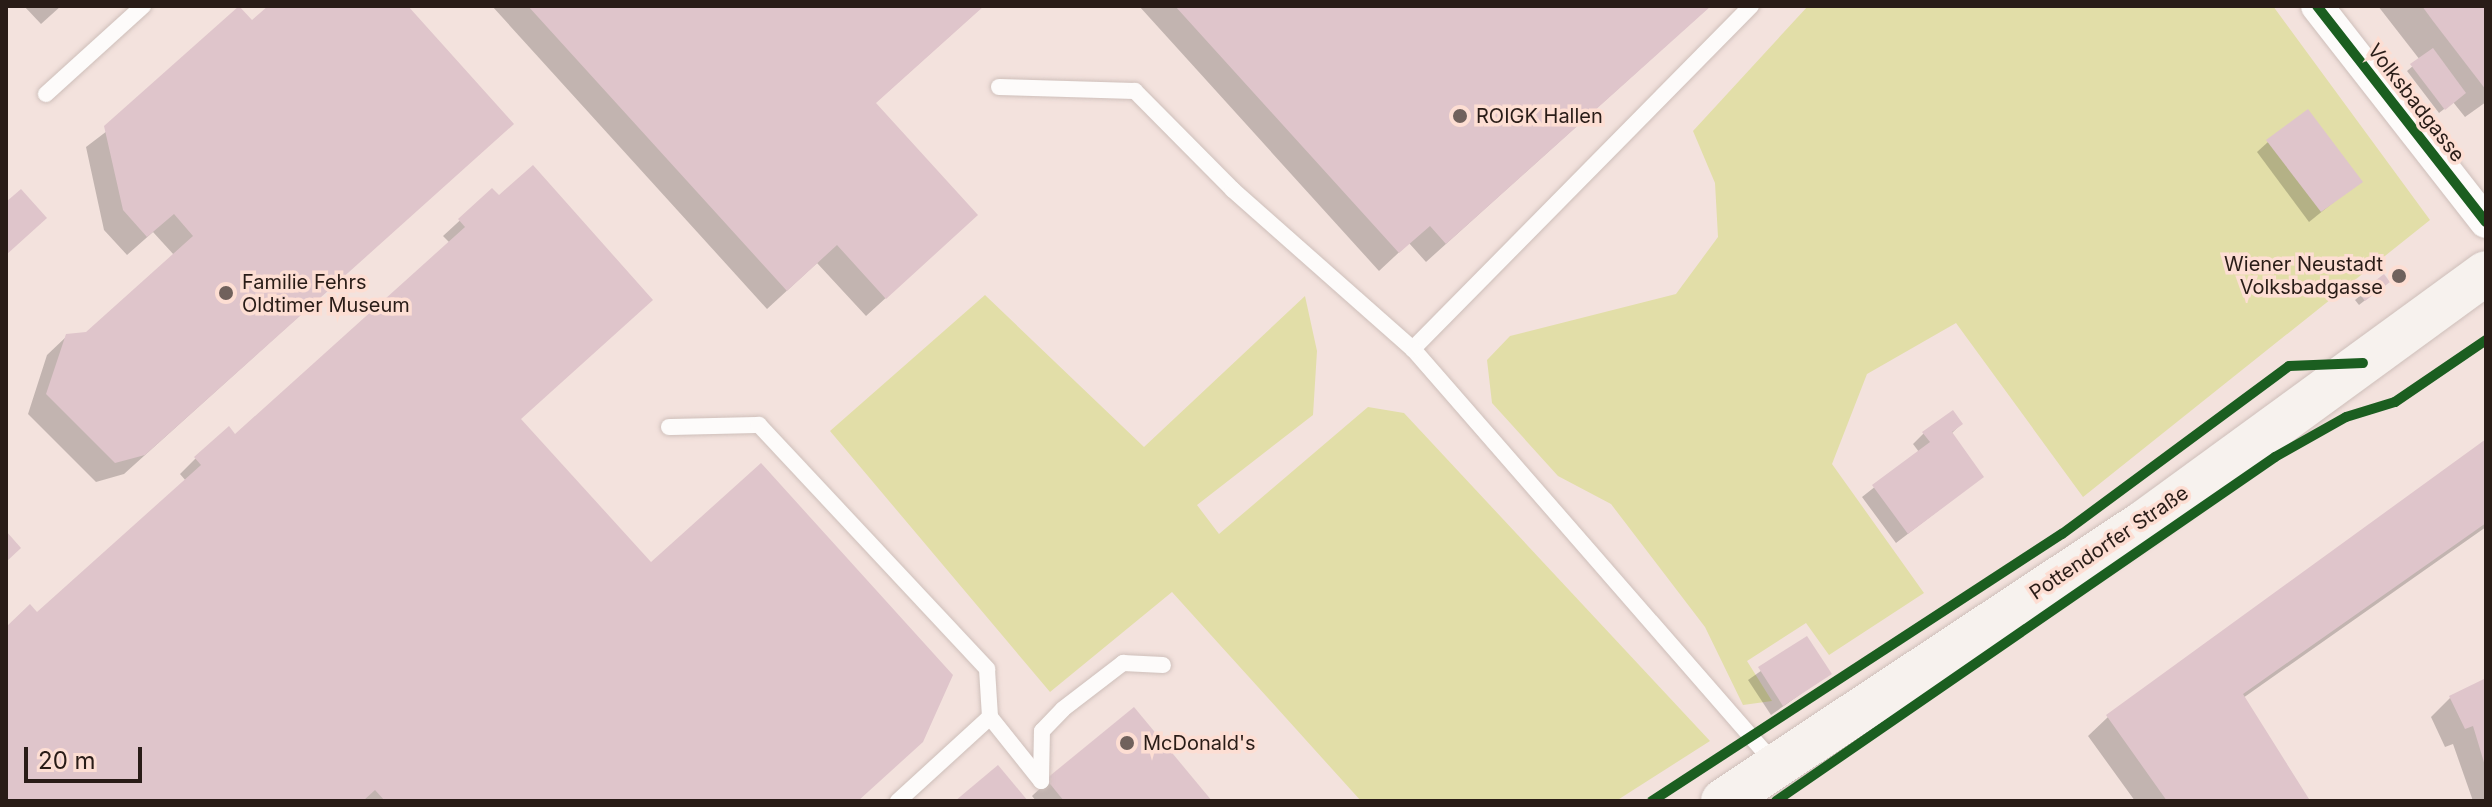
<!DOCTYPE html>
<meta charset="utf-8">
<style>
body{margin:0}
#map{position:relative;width:2492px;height:807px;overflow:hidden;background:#f3e2dd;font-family:Inter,sans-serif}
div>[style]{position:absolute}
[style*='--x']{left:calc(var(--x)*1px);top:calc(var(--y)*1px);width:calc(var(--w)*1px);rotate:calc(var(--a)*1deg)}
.green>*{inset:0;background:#e2dea8}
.shadow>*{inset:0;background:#0003}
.building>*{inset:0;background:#dfc5cb}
.roads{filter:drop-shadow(0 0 2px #cebfba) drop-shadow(0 0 2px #cebfba)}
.lane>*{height:16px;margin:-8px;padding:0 8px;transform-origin:8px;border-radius:8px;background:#fdfbfa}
.street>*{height:32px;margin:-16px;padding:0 16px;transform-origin:16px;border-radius:16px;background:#fdfbfa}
.secondary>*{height:44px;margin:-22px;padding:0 22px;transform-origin:22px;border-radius:22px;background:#f7f2ee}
.cycleway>*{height:10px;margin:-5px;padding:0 5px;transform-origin:5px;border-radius:5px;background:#1b5e20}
.dots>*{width:22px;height:22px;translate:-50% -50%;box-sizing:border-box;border:4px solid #fdded3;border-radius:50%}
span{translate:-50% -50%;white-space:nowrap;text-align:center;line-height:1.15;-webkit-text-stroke:7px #fdded3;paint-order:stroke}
.street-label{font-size:20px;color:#291c17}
.poi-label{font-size:20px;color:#291c17}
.left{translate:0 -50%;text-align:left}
.right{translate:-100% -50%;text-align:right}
.frame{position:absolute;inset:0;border:8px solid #291c17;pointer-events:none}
.scale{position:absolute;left:24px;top:747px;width:118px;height:36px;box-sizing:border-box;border:4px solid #291c17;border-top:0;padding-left:10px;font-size:24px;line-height:28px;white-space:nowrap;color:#291c17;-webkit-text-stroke:6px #fdded3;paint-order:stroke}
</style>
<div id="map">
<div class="green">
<div style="clip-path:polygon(1808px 6px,2273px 6px,2430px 220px,2083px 497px,1956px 323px,1867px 374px,1832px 464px,1924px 593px,1829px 655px,1806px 623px,1747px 661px,1772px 701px,1743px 705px,1705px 627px,1611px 504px,1558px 476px,1492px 403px,1487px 360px,1510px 336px,1676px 294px,1718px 237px,1715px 183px,1693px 131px)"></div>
<div style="clip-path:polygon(985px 295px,1144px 447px,1305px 296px,1317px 351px,1313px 415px,1197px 505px,1219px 534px,1368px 407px,1404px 413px,1710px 741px,1616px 801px,1361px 801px,1172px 592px,1050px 692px,830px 431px)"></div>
</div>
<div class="shadow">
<div style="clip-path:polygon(24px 6px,61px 6px,41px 24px)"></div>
<div style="clip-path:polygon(271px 6px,405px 6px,512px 124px,124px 474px,96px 482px,28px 414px,47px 355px,67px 336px,87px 334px,174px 255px,153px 232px,127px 255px,104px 230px,86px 147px)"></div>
<div style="clip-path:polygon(492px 6px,983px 6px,874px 104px,956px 234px,866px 316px,817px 263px,767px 309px)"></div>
<div style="clip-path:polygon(1139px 6px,1710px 6px,1426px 262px,1409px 243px,1379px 271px)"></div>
<div style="clip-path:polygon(2378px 6px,2486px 6px,2486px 102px,2465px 117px,2453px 102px,2439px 113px,2407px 71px,2420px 60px)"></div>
<div style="clip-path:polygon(2268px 142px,2360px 181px,2309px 222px,2257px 152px)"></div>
<div style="clip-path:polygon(492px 191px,519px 419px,856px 801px,6px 801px,6px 629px,37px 615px,186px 481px,180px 474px,195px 459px,228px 429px,235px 436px,450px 243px,443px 236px)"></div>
<div style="clip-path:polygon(2383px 277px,2382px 287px,2359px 305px,2355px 300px)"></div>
<div style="clip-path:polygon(1961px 424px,1951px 434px,1982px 477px,1896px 543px,1862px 497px,1919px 452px,1913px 444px,1924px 433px)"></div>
<div style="clip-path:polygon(2486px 441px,2486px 527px,2243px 698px,2306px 799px,2135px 801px,2088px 736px,2108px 717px)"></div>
<div style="clip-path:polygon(1806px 639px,1829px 674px,1771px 715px,1748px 680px)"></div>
<div style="clip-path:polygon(2486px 680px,2486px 801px,2473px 801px,2453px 744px,2445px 747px,2431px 717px,2451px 697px)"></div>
<div style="clip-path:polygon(1048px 781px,1210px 801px,1036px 801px,1032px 796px)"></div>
</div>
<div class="building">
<div style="clip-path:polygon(239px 6px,252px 20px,268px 6px,408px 6px,514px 124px,145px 455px,115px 463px,46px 394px,66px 334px,86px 332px,193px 236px,174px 214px,147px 237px,123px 210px,104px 126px)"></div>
<div style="clip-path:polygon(528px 6px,984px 6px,876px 103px,978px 215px,886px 299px,837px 245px,787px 291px)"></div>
<div style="clip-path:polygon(1175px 6px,1711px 6px,1446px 244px,1430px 226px,1399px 253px)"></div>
<div style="clip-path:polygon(2422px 6px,2486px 6px,2486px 90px,2433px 21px)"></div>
<div style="clip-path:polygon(2433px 48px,2466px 93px,2445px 110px,2410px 64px)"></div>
<div style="clip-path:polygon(2308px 109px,2363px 182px,2321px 212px,2266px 140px)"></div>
<div style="clip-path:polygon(533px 165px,653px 300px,521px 419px,651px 562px,761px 463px,953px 675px,923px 742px,858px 801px,385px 801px,375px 790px,363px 801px,6px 801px,6px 627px,30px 604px,37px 612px,201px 465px,194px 457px,229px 426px,235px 434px,465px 227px,458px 219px,492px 188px,499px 195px)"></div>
<div style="clip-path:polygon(21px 189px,47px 218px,6px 255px,6px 202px)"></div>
<div style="clip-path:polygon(2384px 274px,2390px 282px,2365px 301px,2359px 293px)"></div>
<div style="clip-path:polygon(1953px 410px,1963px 424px,1952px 432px,1984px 477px,1908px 534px,1872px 485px,1930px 442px,1922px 432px)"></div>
<div style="clip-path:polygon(2486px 439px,2486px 523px,2243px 694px,2309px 799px,2167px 801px,2106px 715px)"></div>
<div style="clip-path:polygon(6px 531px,21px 548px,6px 562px)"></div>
<div style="clip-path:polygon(1807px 636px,1832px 674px,1783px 706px,1758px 667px)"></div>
<div style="clip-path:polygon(2486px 678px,2486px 769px,2473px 726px,2465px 729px,2449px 696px)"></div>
<div style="clip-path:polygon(1134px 707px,1212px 801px,1064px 801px,1046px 779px)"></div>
<div style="clip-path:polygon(998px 765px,1028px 801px,955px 801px)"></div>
</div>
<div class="roads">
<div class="lane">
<div style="--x:1751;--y:6;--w:482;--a:134.6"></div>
<div style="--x:1413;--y:349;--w:549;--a:48.91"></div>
<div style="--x:999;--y:87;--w:136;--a:1.7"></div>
<div style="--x:1135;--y:91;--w:139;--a:45.3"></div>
<div style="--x:1233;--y:190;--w:240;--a:41.5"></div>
<div style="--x:46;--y:94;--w:131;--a:-42.2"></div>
<div style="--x:669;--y:427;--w:90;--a:-1.3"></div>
<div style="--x:759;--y:425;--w:334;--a:46.9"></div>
<div style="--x:987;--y:669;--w:48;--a:86.4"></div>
<div style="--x:990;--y:717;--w:125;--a:137.6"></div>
<div style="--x:990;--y:717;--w:82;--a:51.4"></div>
<div style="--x:1041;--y:781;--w:50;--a:-88.9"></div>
<div style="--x:1042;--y:731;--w:30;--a:-46"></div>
<div style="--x:1063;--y:709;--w:76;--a:-37.5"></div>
<div style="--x:1123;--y:663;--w:40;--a:2.9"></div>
</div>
<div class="street">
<div style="--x:2317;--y:6;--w:274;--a:52"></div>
</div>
<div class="secondary">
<div style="--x:1723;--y:801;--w:504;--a:-33.5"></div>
<div style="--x:2143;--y:523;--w:424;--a:-36.1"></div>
</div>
</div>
<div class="cycleway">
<div style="--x:2317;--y:6;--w:274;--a:52"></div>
<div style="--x:1652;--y:801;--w:489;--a:-33.1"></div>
<div style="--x:2062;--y:534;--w:282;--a:-36.5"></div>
<div style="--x:2289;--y:366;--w:74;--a:-2.3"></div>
<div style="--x:1776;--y:801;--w:606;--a:-34.58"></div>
<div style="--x:2275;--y:457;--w:81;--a:-29.4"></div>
<div style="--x:2346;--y:417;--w:51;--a:-17"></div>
<div style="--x:2395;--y:402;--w:110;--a:-34.3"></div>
</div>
<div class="dots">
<div style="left:1460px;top:116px;background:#70615c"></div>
<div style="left:2399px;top:276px;background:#70615c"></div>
<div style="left:226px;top:293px;background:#70615c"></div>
<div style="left:1127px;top:743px;background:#70615c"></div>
</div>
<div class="street-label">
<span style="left:2416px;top:103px;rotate:52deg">Volksbadgasse</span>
<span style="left:2109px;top:543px;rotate:-34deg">Pottendorfer Straße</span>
</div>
<div class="poi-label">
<span class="left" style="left:1476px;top:116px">ROIGK Hallen</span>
<span class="right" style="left:2383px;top:276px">Wiener Neustadt<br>Volksbadgasse</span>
<span class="left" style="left:242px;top:294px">Familie Fehrs<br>Oldtimer Museum</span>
<span class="left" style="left:1143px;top:743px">McDonald's</span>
</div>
<div class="frame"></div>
<div class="scale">20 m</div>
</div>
